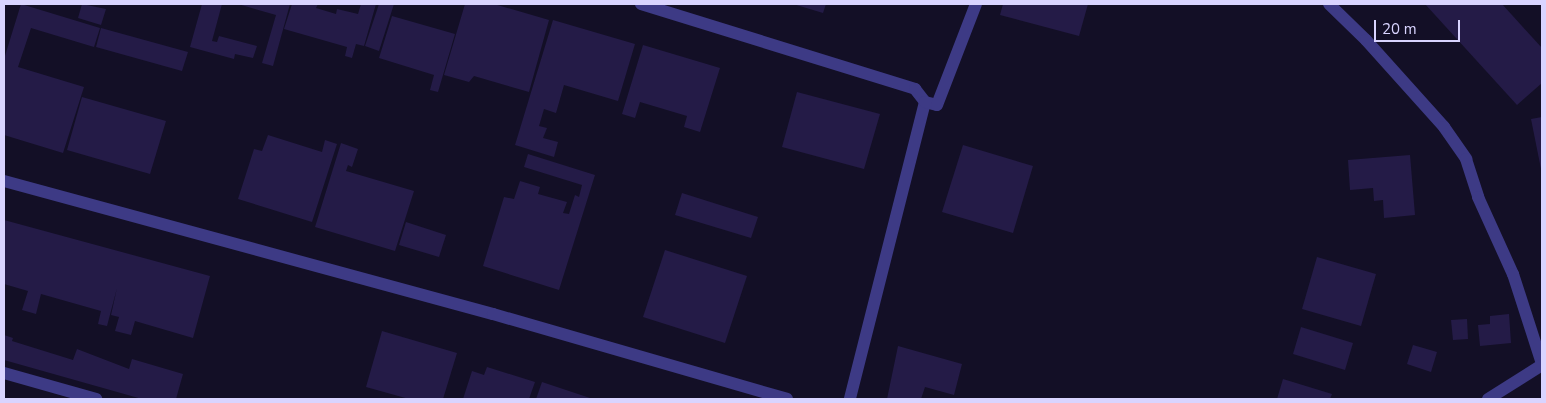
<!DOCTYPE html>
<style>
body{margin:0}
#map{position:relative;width:1546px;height:403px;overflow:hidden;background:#130f26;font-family:"Nunito Sans",sans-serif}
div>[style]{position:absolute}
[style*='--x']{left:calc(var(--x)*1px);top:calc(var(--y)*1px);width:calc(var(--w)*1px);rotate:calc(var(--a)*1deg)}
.building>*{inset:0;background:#241b47}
.minor>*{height:12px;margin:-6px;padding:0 6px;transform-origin:6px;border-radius:6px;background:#3d3a85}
span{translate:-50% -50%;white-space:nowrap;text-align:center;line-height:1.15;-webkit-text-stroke:4px #130f26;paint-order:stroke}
.frame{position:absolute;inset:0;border:5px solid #d9d4ff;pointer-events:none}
.scale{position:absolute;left:1374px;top:20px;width:86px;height:22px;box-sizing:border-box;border:2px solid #d9d4ff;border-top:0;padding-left:6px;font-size:15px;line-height:18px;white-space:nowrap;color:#d9d4ff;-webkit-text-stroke:4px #130f26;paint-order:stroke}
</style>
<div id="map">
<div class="building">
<div style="clip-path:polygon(21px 4px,100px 28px,94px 47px,31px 28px,18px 67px,84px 87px,63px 153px,4px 135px,4px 59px)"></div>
<div style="clip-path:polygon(82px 4px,106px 9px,101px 25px,78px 18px)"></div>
<div style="clip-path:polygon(202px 4px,222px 4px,212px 41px,217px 42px,219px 36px,257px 46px,253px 58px,235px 54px,234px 59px,190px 47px)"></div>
<div style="clip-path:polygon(238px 4px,290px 4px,273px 66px,262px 63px,276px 15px)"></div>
<div style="clip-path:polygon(292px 4px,318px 4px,316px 8px,336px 14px,337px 9px,358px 14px,361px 4px,376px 4px,364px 46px,356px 44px,352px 58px,345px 56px,347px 47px,284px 29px)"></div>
<div style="clip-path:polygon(379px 4px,394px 4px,379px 51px,365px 46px)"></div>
<div style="clip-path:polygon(465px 4px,494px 4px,549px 20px,529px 92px,474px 76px,469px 82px,444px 75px)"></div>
<div style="clip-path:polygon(793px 4px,826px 4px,823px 13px)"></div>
<div style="clip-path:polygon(1003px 4px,1088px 4px,1079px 36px,1000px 15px)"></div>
<div style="clip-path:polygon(1425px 4px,1502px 4px,1542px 48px,1542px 83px,1517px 105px)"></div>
<div style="clip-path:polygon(392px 16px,455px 34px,438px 92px,430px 90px,434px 75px,379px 58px)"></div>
<div style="clip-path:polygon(553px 20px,635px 44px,618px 101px,564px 85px,556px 113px,544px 109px,539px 126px,547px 128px,543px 138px,558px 142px,554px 157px,515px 145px)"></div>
<div style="clip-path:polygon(101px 28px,188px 52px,182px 71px,96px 47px)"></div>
<div style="clip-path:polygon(643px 45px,720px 68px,700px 132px,684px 127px,687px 116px,640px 102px,635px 118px,622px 114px)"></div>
<div style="clip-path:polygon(797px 92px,880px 114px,864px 169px,782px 147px)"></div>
<div style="clip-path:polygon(82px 97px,166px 121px,150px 174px,67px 150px)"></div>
<div style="clip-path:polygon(1542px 117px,1542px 169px,1541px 169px,1531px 119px)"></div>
<div style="clip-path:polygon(268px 135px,322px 152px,325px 140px,337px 144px,312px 222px,238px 199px,254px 149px,262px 151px)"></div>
<div style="clip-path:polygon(341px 143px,358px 149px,352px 167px,348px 165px,346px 171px,414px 191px,395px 251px,315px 227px)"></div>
<div style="clip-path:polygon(963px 145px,1033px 166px,1013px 233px,942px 212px)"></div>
<div style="clip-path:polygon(528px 154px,595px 175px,559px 290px,483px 266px,504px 197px,514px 199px,520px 181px,540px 187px,538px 194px,567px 202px,563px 213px,569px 214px,575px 195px,579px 197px,582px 185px,524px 167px)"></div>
<div style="clip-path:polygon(1410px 155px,1415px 215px,1384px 218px,1383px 200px,1374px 201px,1373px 188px,1350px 190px,1348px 160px)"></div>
<div style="clip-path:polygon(682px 193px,758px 217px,751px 238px,675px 215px)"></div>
<div style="clip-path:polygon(4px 220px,210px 276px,193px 338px,135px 321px,131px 335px,115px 331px,119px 317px,111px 315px,117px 288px,107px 326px,98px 324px,101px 311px,41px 294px,36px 314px,22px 310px,28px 291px,4px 284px)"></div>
<div style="clip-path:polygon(406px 222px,446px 235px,439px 257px,399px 245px)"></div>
<div style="clip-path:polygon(665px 250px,747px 276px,725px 343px,643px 317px)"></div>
<div style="clip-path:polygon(1317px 257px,1376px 274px,1361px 326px,1302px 309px)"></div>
<div style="clip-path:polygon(1509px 314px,1511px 343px,1480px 346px,1478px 325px,1490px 324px,1490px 316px)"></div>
<div style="clip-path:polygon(1467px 319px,1468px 339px,1453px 340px,1451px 320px)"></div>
<div style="clip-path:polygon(1301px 327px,1353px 343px,1345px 370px,1293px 354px)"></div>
<div style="clip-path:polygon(382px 331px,457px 353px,443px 399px,409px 399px,366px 387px)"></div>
<div style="clip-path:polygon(4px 335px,13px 338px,12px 341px,73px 360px,77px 349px,129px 369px,132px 359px,183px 374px,176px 399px,142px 399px,4px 360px)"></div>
<div style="clip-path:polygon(1413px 345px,1437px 352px,1431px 372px,1407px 364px)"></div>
<div style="clip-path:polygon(898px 346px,962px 364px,954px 395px,925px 387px,921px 399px,887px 399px)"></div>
<div style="clip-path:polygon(487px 367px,535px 382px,529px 399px,463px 399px,472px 371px,484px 375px)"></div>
<div style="clip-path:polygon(1283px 379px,1332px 394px,1330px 399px,1277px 399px)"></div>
<div style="clip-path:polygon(542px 382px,593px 399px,536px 399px)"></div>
</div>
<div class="minor">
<div style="--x:641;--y:4;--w:287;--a:17.2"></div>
<div style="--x:915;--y:89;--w:16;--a:52"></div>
<div style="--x:925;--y:102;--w:306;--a:104.2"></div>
<div style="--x:1329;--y:4;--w:52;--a:44.2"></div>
<div style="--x:1366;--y:40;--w:117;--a:48.1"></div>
<div style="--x:1444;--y:127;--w:39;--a:55"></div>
<div style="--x:1466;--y:159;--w:40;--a:72"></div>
<div style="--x:1478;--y:197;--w:85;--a:65.6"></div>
<div style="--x:1513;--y:274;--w:95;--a:72.1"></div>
<div style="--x:925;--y:102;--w:12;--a:14"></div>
<div style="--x:937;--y:105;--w:108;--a:-68.9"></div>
<div style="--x:4;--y:181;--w:507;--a:15.22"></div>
<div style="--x:493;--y:314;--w:306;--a:16.1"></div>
<div style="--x:4;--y:373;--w:96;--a:15.8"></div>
<div style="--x:1488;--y:399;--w:64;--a:-32.2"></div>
</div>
<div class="frame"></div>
<div class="scale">20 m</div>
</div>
